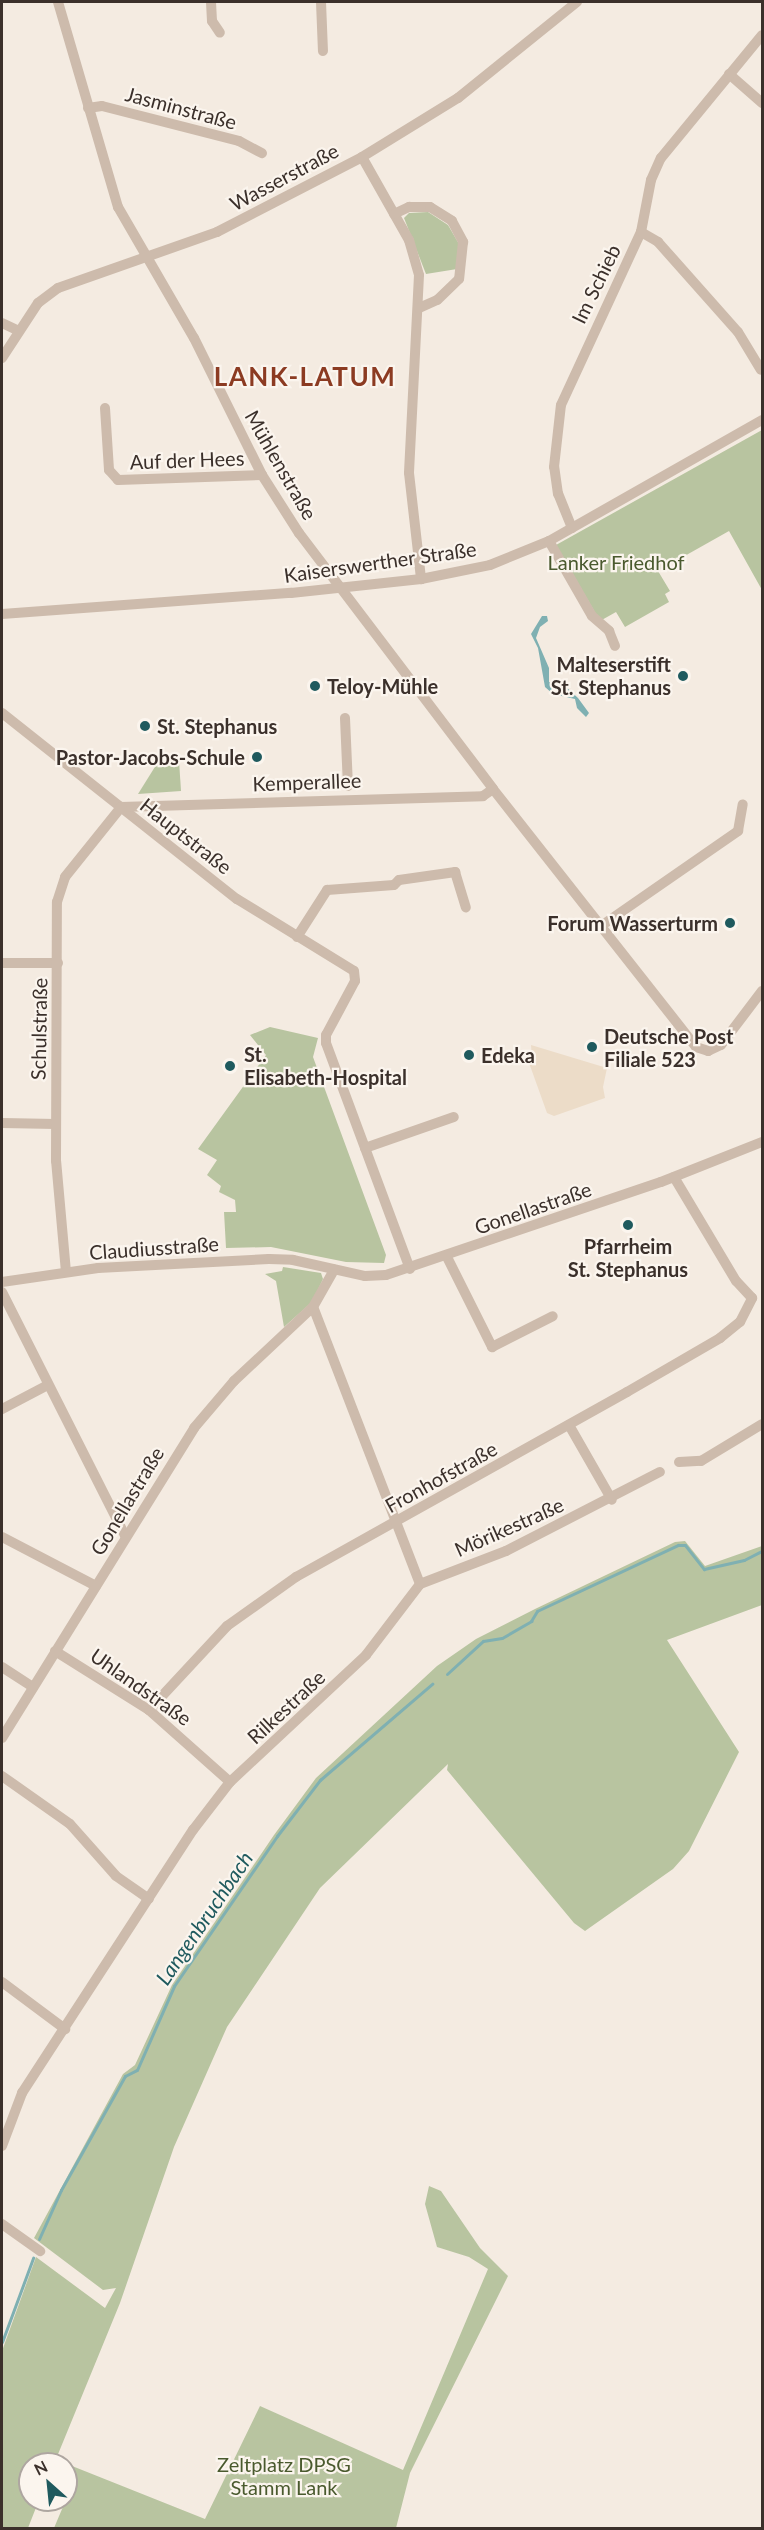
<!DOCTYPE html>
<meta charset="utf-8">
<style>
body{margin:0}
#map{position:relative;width:764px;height:2530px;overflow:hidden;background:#f4ebe1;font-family:Lato,sans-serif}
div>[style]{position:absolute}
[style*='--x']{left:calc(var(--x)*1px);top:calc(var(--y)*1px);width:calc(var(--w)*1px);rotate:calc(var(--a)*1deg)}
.green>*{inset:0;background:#b8c4a0}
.plaza>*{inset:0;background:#ecdcc8}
.water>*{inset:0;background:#7fb0b2}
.stream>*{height:3px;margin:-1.5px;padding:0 1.5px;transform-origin:1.5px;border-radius:1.5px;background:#7fb0b2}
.minor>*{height:10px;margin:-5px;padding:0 5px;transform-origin:5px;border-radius:5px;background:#cdbbac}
.dots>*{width:16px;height:16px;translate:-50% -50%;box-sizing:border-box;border:3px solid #fbf5ee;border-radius:50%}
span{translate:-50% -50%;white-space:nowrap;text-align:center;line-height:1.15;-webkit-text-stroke:4.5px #fbf5ee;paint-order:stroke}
.street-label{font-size:20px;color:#3b302b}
.park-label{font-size:20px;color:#4a5a2e}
.poi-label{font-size:20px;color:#3b302b;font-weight:700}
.right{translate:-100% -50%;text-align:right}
.left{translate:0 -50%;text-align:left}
.water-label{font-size:21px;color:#1f5a5e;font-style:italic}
.district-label{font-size:26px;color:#8c3b22;font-weight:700;letter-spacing:1.5px}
.frame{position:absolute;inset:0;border:3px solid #3b302b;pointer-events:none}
.north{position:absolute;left:18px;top:2452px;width:60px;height:60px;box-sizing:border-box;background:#fbf5ee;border:2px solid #aea6a0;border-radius:50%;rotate:333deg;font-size:16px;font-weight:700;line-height:24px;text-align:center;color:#3b302b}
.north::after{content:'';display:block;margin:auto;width:21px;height:27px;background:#1f5a5e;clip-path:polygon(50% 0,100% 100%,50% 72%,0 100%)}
</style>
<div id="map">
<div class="green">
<div style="clip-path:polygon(428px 212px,448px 225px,459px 244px,457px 269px,426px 274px,404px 218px,409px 213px)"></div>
<div style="clip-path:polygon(762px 430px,762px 590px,729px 531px,658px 571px,670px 591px,665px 594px,669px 602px,625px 627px,616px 612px,600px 621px,556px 545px)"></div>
<div style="clip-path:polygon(179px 760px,181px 791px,138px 794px,158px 762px)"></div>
<div style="clip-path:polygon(270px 1027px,318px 1038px,313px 1057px,386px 1255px,384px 1263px,346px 1262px,271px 1247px,226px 1248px,224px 1212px,236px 1212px,235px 1200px,219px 1192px,221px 1186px,207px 1175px,217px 1160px,198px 1149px,266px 1055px,250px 1035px)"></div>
<div style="clip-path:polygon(283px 1267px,321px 1273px,323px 1279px,312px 1302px,284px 1327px,276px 1281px,265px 1274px,282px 1271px)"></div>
<div style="clip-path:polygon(685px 1541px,705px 1566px,762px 1546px,762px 1605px,667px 1640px,739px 1752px,689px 1851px,673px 1869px,585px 1931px,574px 1923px,447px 1770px,448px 1764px,320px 1888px,227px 2027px,174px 2147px,120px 2303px,54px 2464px,30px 2464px,30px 2500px,39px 2500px,28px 2528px,2px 2528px,2px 2351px,36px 2257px,105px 2308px,116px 2288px,103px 2290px,34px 2238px,123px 2074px,135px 2065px,172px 1985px,274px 1835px,316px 1778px,437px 1666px,476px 1639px,535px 1609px,675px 1542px)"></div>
<div style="clip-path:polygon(429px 2186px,441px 2191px,480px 2248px,508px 2276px,410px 2473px,396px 2528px,54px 2528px,76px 2476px,66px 2476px,66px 2464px,62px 2462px,205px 2519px,260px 2406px,403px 2470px,488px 2269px,469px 2257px,437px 2247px,425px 2204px)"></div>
</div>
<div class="plaza">
<div style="clip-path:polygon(531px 1045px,607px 1068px,603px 1087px,605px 1098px,554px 1116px,547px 1113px,528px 1060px,532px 1059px)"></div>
</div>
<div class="water">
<div style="clip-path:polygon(542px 616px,547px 616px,548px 621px,540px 627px,536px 638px,549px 668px,549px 682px,565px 686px,578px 698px,589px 713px,586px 717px,577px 708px,575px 699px,553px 694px,545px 687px,538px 648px,531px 634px)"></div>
</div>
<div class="stream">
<div style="--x:447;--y:1674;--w:49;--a:-42.5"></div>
<div style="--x:483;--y:1641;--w:19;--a:-9"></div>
<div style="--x:502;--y:1638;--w:34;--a:-30"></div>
<div style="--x:531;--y:1621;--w:12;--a:-59"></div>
<div style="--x:537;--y:1611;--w:156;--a:-25.1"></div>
<div style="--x:678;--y:1545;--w:7;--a:0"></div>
<div style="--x:685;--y:1545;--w:31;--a:52"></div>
<div style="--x:704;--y:1569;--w:41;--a:-12.7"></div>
<div style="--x:744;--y:1560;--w:20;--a:-27"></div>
<div style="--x:39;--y:2239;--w:54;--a:-65.8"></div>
<div style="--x:61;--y:2190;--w:131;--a:-60.7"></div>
<div style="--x:125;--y:2076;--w:13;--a:-27"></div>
<div style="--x:137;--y:2070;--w:92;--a:-66.2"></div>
<div style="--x:174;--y:1986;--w:182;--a:-55.5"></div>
<div style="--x:277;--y:1836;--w:71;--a:-52.5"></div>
<div style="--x:320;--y:1780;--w:148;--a:-40.6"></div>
<div style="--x:2;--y:2342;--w:90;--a:-69.7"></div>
</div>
<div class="minor">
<div style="--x:58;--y:2;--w:214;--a:73.7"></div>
<div style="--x:118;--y:207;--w:151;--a:59.9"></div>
<div style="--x:194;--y:338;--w:153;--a:63.6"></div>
<div style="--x:262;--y:475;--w:69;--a:57.5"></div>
<div style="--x:299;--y:533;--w:321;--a:52.8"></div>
<div style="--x:493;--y:789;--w:328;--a:51.8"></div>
<div style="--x:696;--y:1047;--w:13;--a:18"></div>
<div style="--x:708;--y:1051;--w:14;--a:-25"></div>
<div style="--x:721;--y:1045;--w:68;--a:-52.8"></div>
<div style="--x:211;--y:2;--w:19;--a:87"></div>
<div style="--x:212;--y:21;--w:14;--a:56"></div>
<div style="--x:321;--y:2;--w:49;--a:87.7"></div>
<div style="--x:729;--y:74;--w:44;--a:41.3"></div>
<div style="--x:88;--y:108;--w:14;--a:-8"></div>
<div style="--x:102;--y:106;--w:141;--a:14.3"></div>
<div style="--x:239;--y:141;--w:26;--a:28"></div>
<div style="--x:362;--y:157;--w:95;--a:60.5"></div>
<div style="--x:409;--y:240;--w:36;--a:74"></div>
<div style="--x:419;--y:275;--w:198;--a:92.9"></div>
<div style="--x:409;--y:473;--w:107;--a:83.5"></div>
<div style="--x:394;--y:214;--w:17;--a:-25"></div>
<div style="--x:409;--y:207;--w:21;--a:0"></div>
<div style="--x:430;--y:207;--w:26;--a:32"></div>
<div style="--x:452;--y:221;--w:24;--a:62"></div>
<div style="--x:463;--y:242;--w:37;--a:96"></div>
<div style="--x:459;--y:279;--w:30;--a:136"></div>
<div style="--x:437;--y:300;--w:20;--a:156"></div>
<div style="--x:641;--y:232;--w:53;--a:-79.1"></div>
<div style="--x:651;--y:180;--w:24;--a:-66"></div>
<div style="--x:661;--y:158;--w:159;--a:-50.6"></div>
<div style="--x:2;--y:323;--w:17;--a:25"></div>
<div style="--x:2;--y:358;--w:66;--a:-56.8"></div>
<div style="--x:38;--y:303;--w:25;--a:-37"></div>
<div style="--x:58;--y:288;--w:169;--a:-19.4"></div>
<div style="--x:217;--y:232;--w:163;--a:-27.3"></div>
<div style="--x:362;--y:157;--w:113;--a:-31.6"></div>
<div style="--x:458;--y:98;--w:153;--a:-38.9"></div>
<div style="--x:105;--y:408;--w:62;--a:86.3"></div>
<div style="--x:109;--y:470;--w:13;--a:48"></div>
<div style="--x:118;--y:480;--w:144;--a:-2"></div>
<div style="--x:572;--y:528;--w:37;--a:-112"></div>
<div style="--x:558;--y:494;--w:27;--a:-98"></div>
<div style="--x:554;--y:467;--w:62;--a:-83.6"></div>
<div style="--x:561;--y:405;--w:191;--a:-65.2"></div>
<div style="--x:641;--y:232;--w:20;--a:30"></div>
<div style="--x:658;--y:242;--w:120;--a:48.4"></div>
<div style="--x:738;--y:332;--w:44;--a:58.8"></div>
<div style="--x:549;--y:541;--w:86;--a:60.2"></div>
<div style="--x:592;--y:616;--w:23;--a:41"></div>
<div style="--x:609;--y:631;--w:16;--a:68"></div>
<div style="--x:2;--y:614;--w:290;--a:-4.2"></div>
<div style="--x:291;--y:593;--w:131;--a:-6.1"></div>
<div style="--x:421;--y:579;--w:70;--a:-11.5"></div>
<div style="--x:490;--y:565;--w:64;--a:-22.1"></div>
<div style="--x:549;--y:541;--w:245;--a:-29.6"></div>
<div style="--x:2;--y:713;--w:300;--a:38.4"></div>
<div style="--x:237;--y:899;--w:137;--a:31.6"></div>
<div style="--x:354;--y:971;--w:10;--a:84"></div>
<div style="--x:355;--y:981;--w:61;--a:118.2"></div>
<div style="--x:326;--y:1035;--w:8;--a:90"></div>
<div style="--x:326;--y:1043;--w:241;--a:69.6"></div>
<div style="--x:345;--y:718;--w:68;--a:87.5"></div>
<div style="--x:121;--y:807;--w:362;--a:-1.7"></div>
<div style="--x:483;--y:796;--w:12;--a:-35"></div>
<div style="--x:601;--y:926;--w:167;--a:-34.7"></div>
<div style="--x:738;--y:831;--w:27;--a:-80"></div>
<div style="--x:297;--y:937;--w:56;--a:-57.4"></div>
<div style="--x:327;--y:890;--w:67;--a:-4.3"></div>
<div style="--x:394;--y:885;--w:7;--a:-45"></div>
<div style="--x:399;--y:880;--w:57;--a:-8.1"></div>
<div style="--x:455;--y:872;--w:37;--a:73"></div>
<div style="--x:2;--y:963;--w:56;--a:0"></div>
<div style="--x:2;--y:1123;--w:54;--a:1.1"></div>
<div style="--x:365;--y:1148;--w:94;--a:-19.2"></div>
<div style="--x:447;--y:1257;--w:101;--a:63.4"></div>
<div style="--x:492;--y:1347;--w:68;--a:-26.9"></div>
<div style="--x:66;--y:1272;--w:111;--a:-95.1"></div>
<div style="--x:56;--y:1161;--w:259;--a:-89.8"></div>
<div style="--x:57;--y:902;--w:26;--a:-72"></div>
<div style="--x:65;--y:877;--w:90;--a:-51.3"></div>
<div style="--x:2;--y:1282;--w:97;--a:-8.3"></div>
<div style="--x:98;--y:1268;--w:171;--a:-3"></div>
<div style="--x:269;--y:1259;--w:24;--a:2"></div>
<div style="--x:293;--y:1260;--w:74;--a:12.5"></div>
<div style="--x:365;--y:1276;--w:21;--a:-3"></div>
<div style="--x:386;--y:1275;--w:290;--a:-18.7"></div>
<div style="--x:661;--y:1182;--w:109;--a:-21.6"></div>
<div style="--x:2;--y:1292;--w:273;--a:63.2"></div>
<div style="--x:2;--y:1409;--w:52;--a:-27.6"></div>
<div style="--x:569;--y:1425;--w:86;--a:60.2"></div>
<div style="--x:679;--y:1462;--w:22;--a:-3"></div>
<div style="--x:701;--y:1461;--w:71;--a:-31.2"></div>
<div style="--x:2;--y:1537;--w:106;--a:27.5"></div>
<div style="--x:420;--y:1584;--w:92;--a:-21"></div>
<div style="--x:506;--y:1551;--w:173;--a:-27.2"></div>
<div style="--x:55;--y:1651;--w:111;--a:32.1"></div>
<div style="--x:149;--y:1710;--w:108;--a:41.6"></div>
<div style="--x:2;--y:1667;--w:37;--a:33"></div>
<div style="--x:149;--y:1710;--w:115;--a:-47.1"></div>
<div style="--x:227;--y:1626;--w:85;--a:-35.4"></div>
<div style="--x:296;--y:1577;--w:379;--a:-29.2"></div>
<div style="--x:627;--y:1392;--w:108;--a:-30.1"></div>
<div style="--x:720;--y:1338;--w:26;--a:-39"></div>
<div style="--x:740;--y:1322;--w:27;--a:-63"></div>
<div style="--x:752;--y:1298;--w:23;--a:-133"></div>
<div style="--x:736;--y:1281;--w:121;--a:-120.8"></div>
<div style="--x:2;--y:1738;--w:365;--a:-58.2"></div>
<div style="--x:194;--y:1428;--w:62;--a:-49.6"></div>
<div style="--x:234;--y:1381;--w:108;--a:-43.1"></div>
<div style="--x:2;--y:1776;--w:83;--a:35.2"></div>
<div style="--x:70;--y:1824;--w:69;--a:48.5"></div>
<div style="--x:116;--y:1876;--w:40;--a:34.9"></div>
<div style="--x:2;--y:1982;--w:79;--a:36.7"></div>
<div style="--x:2;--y:2146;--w:57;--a:-69.3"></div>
<div style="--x:22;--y:2093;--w:314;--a:-57"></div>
<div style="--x:193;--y:1830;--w:61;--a:-52.4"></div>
<div style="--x:230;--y:1782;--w:186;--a:-43"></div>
<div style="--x:366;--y:1655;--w:89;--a:-52.7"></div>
<div style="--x:420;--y:1584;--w:297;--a:-111.1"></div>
<div style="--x:313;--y:1307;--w:43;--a:-60.4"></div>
<div style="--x:2;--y:2224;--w:47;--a:35.4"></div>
</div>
<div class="dots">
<div style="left:683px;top:676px;background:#1f5a5e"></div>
<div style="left:315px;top:686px;background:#1f5a5e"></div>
<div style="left:145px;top:726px;background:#1f5a5e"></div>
<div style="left:257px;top:757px;background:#1f5a5e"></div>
<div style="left:730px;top:923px;background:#1f5a5e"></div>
<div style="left:592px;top:1047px;background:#1f5a5e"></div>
<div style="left:469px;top:1055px;background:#1f5a5e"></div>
<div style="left:230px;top:1066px;background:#1f5a5e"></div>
<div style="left:628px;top:1225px;background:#1f5a5e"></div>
</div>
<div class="street-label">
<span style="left:181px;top:108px;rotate:15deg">Jasminstraße</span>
<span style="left:284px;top:177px;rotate:-28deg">Wasserstraße</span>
<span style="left:596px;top:284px;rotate:-64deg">Im Schieb</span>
<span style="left:187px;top:460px;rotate:-2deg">Auf der Hees</span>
<span style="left:281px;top:465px;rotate:60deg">Mühlenstraße</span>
<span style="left:380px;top:562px;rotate:-8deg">Kaiserswerther Straße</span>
<span style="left:307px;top:782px;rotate:-2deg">Kemperallee</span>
<span style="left:186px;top:836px;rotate:38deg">Hauptstraße</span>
<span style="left:39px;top:1029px;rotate:-89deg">Schulstraße</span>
<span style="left:533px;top:1208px;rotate:-19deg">Gonellastraße</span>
<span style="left:154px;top:1248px;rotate:-4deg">Claudiusstraße</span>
<span style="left:441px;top:1477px;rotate:-29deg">Fronhofstraße</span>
<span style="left:127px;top:1501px;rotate:-59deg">Gonellastraße</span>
<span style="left:509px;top:1527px;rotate:-24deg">Mörikestraße</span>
<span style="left:141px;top:1687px;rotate:35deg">Uhlandstraße</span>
<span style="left:286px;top:1707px;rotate:-43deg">Rilkestraße</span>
</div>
<div class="park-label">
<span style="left:616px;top:562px">Lanker Friedhof</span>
<span style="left:284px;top:2476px">Zeltplatz DPSG<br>Stamm Lank</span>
</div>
<div class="poi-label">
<span class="right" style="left:671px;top:676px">Malteserstift<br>St. Stephanus</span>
<span class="left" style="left:327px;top:686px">Teloy-Mühle</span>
<span class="left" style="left:157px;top:726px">St. Stephanus</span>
<span class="right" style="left:245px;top:757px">Pastor-Jacobs-Schule</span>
<span class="right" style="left:718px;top:923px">Forum Wasserturm</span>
<span class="left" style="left:604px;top:1048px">Deutsche Post<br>Filiale 523</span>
<span class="left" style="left:244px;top:1066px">St.<br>Elisabeth-Hospital</span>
<span class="left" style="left:481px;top:1055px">Edeka</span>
<span style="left:628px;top:1258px">Pfarrheim<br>St. Stephanus</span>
</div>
<div class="water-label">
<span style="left:204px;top:1918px;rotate:-56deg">Langenbruchbach</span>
</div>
<div class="district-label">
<span style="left:305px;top:377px">LANK-LATUM</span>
</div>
<div class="frame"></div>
<div class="north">N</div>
</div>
